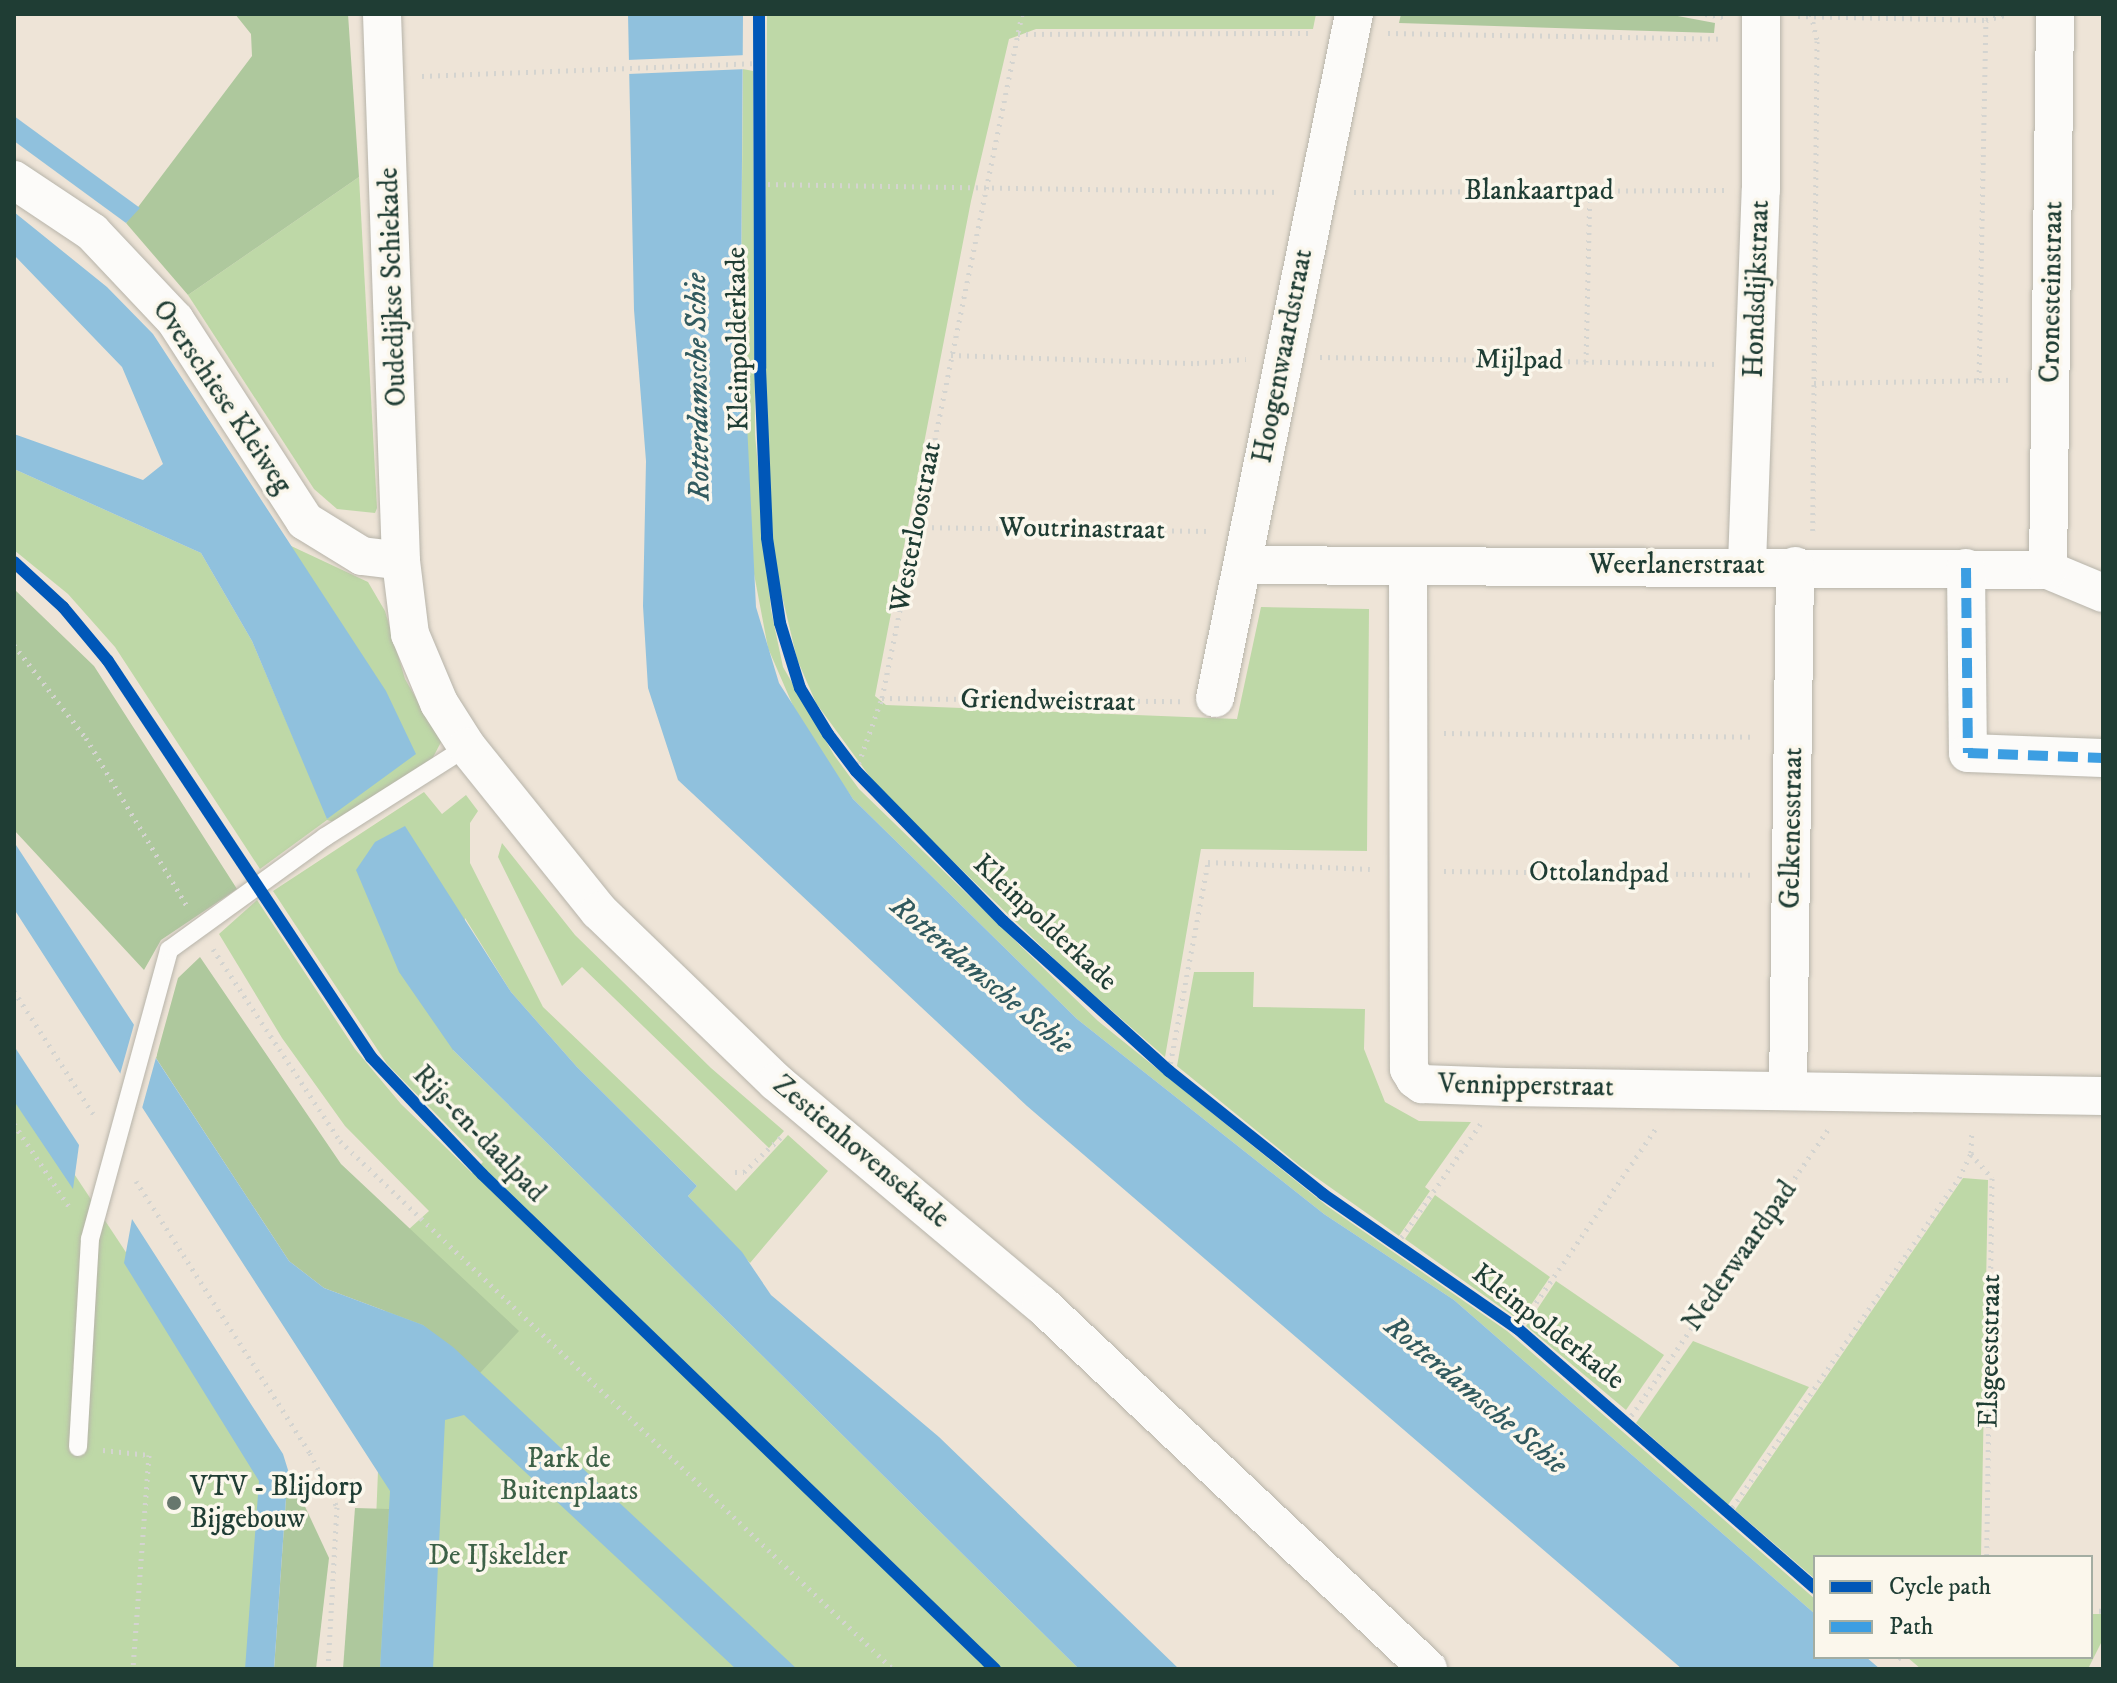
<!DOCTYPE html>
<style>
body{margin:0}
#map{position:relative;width:2117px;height:1683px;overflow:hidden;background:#eee4d7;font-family:"IM FELL DW Pica",serif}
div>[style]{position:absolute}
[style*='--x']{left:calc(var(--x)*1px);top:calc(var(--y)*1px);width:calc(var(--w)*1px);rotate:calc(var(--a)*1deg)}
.green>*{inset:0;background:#bed8a7}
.forest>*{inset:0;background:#aec89d}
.water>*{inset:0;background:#90c1dd}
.pier>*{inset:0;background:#eee4d7}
.path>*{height:5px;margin-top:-2.5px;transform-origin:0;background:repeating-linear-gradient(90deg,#d4d4d0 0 2px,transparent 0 8px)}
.roads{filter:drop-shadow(0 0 2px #b7b4aa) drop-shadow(0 0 2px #b7b4aa)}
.lane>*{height:18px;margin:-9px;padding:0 9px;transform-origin:9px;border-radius:9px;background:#fcfbf9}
.street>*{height:38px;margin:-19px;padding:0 19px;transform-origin:19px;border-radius:19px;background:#fcfbf9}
.quiet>*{height:10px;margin-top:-5px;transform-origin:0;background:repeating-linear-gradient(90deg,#3c9ee2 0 20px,transparent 0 30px)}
.cycleway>*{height:12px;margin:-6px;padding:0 6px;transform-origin:6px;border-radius:6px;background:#0057b8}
.dots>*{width:22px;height:22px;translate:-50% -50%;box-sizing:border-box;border:4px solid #fbf7ec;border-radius:50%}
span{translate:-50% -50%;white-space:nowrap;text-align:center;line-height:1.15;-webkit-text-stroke:7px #fbf7ec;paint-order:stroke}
.street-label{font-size:28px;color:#1f3d34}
.park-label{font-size:28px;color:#3d6147}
.poi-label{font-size:28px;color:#1f3d34}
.left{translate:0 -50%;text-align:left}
.water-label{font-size:30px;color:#315a5f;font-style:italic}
.frame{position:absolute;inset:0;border:16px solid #1f3d34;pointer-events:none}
.legend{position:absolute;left:1813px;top:1555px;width:280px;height:104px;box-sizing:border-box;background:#fbf7ec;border:2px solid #a3ada2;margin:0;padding:10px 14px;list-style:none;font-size:24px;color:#1f3d34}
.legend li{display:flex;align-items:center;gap:16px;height:40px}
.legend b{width:40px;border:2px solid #a3ada2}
</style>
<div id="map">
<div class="green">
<div style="clip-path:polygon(767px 14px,1316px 14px,1313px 29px,1036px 29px,1009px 39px,971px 201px,875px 696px,886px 705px,1237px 719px,1261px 607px,1369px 609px,1367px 851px,1201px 849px,1165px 1057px,1072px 976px,881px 792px,816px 703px,797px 659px,774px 562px,765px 388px)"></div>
<div style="clip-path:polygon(743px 69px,753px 71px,755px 434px,771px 610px,783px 667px,834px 755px,859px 789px,1098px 1021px,1327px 1206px,1507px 1331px,1815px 1599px,1815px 1614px,1454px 1300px,1324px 1214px,1077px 1019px,853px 799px,800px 722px,768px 648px,751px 558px,741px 301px)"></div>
<div style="clip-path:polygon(359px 177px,377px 508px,375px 513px,337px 509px,314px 489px,188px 295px)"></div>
<div style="clip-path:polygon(14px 469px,201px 553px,252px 641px,328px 819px,318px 593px,289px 545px,368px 582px,385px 611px,405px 679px,441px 742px,427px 769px,338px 823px,327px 820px,260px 869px,115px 647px,68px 594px,14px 550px)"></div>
<div style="clip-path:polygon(424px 792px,442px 814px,466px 795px,478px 811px,470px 823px,470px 863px,543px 1007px,736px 1191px,788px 1135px,828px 1171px,750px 1263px,688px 1196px,697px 1186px,577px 1067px,511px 992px,465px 918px,453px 1050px,1079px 1669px,370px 1669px,387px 1249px,429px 1211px,345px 1126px,282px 1038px,219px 934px,257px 900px,355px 1049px,401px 1104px,472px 1173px,483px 1162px,387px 1064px,273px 891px)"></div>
<div style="clip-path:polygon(502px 843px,575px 935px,711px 1068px,784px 1131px,769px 1148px,582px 967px,562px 986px,498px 857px)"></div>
<div style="clip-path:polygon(1194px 972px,1254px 972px,1253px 1007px,1365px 1009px,1364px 1049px,1385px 1102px,1419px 1121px,1471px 1122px,1425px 1187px,1430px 1191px,1399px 1236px,1300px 1166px,1177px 1066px)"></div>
<div style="clip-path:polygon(14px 1083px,268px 1467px,256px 1669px,14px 1669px)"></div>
<div style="clip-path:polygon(1963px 1178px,1988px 1180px,1981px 1557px,1815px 1557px,1815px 1579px,1735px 1510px)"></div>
<div style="clip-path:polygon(1435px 1195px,1550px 1277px,1520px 1321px,1405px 1239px)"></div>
<div style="clip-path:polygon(1556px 1281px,1664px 1355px,1626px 1410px,1526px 1326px)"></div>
<div style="clip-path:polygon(1693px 1341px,1809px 1387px,1728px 1505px,1636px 1423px)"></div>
<div style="clip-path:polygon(2091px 1614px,2103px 1614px,2103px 1639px,2088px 1669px,1921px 1669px,1907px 1657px,2091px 1657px)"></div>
</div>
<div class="forest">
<div style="clip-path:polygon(235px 14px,348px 14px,359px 177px,188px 295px,126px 223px,252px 56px,251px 34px)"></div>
<div style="clip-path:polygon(1401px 14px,1667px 14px,1715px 23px,1714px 33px,1399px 23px)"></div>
<div style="clip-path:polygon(14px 589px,94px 666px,237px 889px,161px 940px,144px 970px,14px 830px)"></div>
<div style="clip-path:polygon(200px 957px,341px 1164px,519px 1331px,480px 1373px,423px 1325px,324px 1288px,289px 1261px,156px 1058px,178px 978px)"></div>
<div style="clip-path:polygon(288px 1470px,329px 1558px,316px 1669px,274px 1669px)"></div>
<div style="clip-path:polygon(355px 1508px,389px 1509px,380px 1669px,343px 1669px)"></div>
</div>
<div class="water">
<div style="clip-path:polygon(628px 14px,743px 14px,741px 301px,756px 607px,779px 683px,853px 799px,1077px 1019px,1324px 1214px,1454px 1300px,1815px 1614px,1815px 1657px,1866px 1657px,1880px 1669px,1682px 1669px,1027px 1106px,678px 780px,648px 688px,643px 606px,646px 461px,634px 310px)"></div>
<div style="clip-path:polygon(14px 116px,140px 208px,126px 223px,14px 141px)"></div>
<div style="clip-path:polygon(14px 212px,107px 287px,153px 334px,386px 691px,416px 754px,327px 819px,252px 641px,201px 553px,14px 469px,14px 434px,143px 480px,163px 464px,122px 367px,14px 255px)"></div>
<div style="clip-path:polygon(405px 826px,511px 992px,577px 1067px,697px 1186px,688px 1196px,742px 1252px,771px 1295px,939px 1437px,1179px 1669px,1079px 1669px,453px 1050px,399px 972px,356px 870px,375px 842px)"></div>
<div style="clip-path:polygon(14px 842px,289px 1261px,324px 1288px,423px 1325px,453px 1347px,797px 1669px,736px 1669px,464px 1415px,445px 1420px,433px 1669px,380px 1669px,390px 1491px,14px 909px)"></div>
<div style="clip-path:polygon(14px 1046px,79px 1145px,73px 1189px,14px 1101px)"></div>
<div style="clip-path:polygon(132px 1219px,283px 1454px,288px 1470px,274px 1669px,245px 1669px,259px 1481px,124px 1263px)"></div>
</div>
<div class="pier">
<div style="clip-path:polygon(747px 55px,747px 69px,628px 74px,627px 60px)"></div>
<div style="clip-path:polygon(135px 1021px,157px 1054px,141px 1112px,119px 1078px)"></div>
</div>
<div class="path">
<div style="--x:1705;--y:14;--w:19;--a:9"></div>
<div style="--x:1811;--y:14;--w:28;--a:77"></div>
<div style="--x:1817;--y:41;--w:492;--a:90.5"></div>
<div style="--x:1798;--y:16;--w:188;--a:1.2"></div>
<div style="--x:1986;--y:20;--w:24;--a:-15"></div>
<div style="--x:1388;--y:33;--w:335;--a:1"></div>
<div style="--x:1018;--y:34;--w:296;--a:-0.2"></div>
<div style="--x:422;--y:76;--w:337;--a:-2.2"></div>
<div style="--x:760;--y:184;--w:520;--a:0.88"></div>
<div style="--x:1354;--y:192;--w:370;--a:-0.3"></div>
<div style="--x:951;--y:355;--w:246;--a:1.9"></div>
<div style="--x:1197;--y:363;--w:49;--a:-4.7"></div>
<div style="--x:1320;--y:357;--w:398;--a:1"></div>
<div style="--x:1586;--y:362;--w:172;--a:-88.7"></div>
<div style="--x:1979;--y:380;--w:360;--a:-88.9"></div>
<div style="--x:1814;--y:383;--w:200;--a:-0.9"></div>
<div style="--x:916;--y:527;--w:295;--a:0.8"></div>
<div style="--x:14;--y:645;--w:118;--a:52.3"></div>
<div style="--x:86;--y:738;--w:196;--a:59"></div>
<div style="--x:882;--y:698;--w:299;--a:0.6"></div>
<div style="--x:1444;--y:733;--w:311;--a:0.7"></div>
<div style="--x:856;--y:771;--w:77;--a:-70.4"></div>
<div style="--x:882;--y:698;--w:698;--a:-78.43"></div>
<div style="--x:1444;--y:871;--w:310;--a:0.7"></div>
<div style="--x:213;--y:949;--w:230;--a:56.5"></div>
<div style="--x:340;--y:1141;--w:765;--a:43.68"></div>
<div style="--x:14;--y:991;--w:151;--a:57.2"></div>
<div style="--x:1169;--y:1071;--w:213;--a:-79.4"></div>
<div style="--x:1208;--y:862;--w:162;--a:2.5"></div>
<div style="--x:14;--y:1124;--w:101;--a:56.3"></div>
<div style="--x:1971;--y:1154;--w:32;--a:49"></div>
<div style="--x:1992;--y:1178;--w:379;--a:90.8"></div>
<div style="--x:735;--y:1172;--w:9;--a:0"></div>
<div style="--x:744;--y:1172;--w:54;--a:-43.5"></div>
<div style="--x:136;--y:1181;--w:323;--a:57.4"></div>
<div style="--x:310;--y:1453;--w:60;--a:63.4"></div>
<div style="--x:337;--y:1507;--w:162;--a:93.2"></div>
<div style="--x:1397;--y:1244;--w:147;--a:-55.2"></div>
<div style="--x:1518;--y:1329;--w:245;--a:-55.5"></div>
<div style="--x:1627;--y:1422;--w:357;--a:-55.5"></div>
<div style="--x:103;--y:1450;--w:46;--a:6.2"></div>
<div style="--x:149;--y:1455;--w:215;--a:94.3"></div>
<div style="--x:1728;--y:1514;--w:408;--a:-55.5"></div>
<div style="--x:1959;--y:1178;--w:28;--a:-64"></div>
<div style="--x:1971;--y:1153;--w:23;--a:-88"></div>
<div style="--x:2091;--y:1610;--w:12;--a:5"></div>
<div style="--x:1898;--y:1659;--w:3;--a:-45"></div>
</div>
<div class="roads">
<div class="lane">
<div style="--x:78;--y:1447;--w:208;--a:-86.7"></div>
<div style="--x:90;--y:1239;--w:300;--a:-74.7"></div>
<div style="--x:169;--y:950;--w:193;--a:-35.9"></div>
<div style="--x:325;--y:837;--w:168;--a:-32.4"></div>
</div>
<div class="street">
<div style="--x:382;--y:14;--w:547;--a:88.01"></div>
<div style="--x:401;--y:561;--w:74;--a:83"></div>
<div style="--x:410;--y:634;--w:75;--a:67.2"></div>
<div style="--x:439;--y:703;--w:52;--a:57.5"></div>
<div style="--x:467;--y:747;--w:211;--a:51.2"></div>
<div style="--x:599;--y:911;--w:246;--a:44"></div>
<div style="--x:776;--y:1082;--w:346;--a:40"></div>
<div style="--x:1041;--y:1304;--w:532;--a:43.32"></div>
<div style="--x:14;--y:180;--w:94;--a:33.7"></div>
<div style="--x:92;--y:232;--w:121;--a:46.7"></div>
<div style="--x:175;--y:320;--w:239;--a:57.1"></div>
<div style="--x:305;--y:521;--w:67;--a:31.6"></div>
<div style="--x:362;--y:556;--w:39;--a:7"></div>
<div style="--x:1747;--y:564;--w:374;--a:-87.9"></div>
<div style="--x:1761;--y:190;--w:176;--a:-90"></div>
<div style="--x:1246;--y:565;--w:802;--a:0.36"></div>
<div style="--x:2048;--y:570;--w:60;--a:22.7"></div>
<div style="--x:1408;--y:568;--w:501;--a:89.89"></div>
<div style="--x:1409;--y:1069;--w:12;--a:59"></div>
<div style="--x:1415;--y:1079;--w:9;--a:36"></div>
<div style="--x:1422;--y:1084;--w:84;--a:2"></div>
<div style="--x:1506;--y:1087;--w:597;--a:0.86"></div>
<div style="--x:1966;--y:568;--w:185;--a:89.4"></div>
<div style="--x:1968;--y:753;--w:135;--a:2.1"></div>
<div style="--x:2048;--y:570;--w:556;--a:-89.28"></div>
<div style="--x:1215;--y:698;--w:698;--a:-78.51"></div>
<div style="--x:1788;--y:1090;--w:524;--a:-89.23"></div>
</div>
</div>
<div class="quiet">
<div style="--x:1966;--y:568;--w:185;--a:89.4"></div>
<div style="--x:1968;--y:753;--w:135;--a:2.1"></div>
</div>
<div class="cycleway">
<div style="--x:759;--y:14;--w:354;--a:89.8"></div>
<div style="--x:760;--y:368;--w:170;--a:87.6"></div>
<div style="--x:767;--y:538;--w:86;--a:81.3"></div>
<div style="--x:780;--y:623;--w:68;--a:72.9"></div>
<div style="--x:800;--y:688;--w:54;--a:58.7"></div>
<div style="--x:828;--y:734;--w:46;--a:52.9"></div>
<div style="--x:856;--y:771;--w:210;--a:45.6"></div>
<div style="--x:1003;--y:921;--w:224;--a:42.1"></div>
<div style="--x:1169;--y:1071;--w:197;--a:38.6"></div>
<div style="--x:1323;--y:1194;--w:237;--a:34.7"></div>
<div style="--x:1518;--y:1329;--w:394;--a:41.1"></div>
<div style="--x:14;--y:562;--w:67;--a:42.6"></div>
<div style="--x:63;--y:607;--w:70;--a:50.2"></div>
<div style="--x:108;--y:661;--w:475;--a:56.4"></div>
<div style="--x:371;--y:1057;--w:161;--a:46.5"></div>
<div style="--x:482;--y:1174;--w:713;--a:43.98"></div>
</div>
<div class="dots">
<div style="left:174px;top:1503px;background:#67776d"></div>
</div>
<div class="street-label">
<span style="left:1539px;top:191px">Blankaartpad</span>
<span style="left:393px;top:287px;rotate:-92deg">Oudedijkse Schiekade</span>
<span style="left:1757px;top:289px;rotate:-88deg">Hondsdijkstraat</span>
<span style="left:2052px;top:292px;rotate:-89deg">Cronesteinstraat</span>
<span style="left:738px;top:339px;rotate:-91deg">Kleinpolderkade</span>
<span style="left:1283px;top:356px;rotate:-79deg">Hoogenwaardstraat</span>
<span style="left:1519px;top:360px;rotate:1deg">Mijlpad</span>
<span style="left:222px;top:397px;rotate:56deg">Overschiese Kleiweg</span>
<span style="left:916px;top:527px;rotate:-79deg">Westerloostraat</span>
<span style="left:1082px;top:529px;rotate:1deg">Woutrinastraat</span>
<span style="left:1677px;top:565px">Weerlanerstraat</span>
<span style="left:1048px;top:701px;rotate:1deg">Griendweistraat</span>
<span style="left:1792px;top:828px;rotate:-89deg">Gelkenesstraat</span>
<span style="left:1599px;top:873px;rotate:1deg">Ottolandpad</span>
<span style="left:1045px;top:923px;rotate:43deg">Kleinpolderkade</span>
<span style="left:1526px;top:1086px;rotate:1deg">Vennipperstraat</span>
<span style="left:479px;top:1134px;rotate:46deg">Rijs-en-daalpad</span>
<span style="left:861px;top:1152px;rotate:40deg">Zestienhovensekade</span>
<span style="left:1740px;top:1256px;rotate:-55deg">Nederwaardpad</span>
<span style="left:1548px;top:1327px;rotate:38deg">Kleinpolderkade</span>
<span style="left:1990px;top:1351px;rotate:-89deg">Elsgeeststraat</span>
</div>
<div class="park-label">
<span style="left:569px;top:1475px">Park de<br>Buitenplaats</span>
<span style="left:498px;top:1556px">De IJskelder</span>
</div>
<div class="poi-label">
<span class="left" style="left:190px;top:1503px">VTV - Blijdorp<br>Bijgebouw</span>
</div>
<div class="water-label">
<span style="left:699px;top:387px;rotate:-91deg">Rotterdamsche Schie</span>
<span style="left:981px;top:976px;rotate:40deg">Rotterdamsche Schie</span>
<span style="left:1475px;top:1396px;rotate:40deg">Rotterdamsche Schie</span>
</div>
<div class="frame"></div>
<ul class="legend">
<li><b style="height:10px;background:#0057b8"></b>Cycle path</li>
<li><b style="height:10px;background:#3c9ee2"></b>Path</li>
</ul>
</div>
